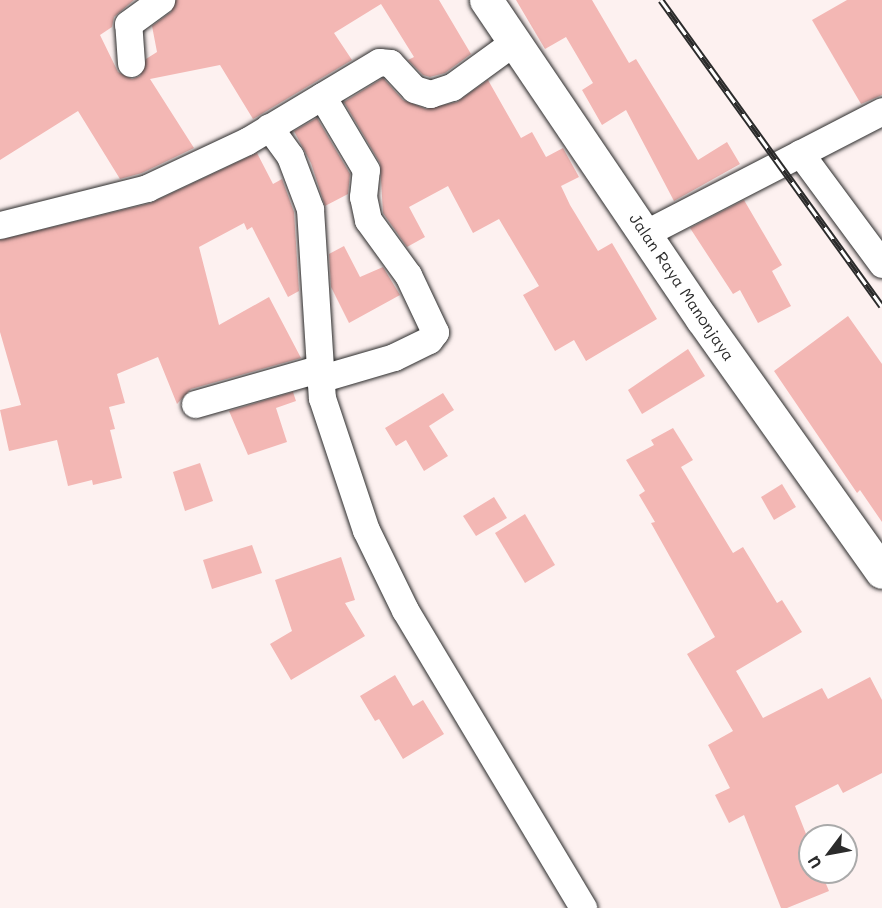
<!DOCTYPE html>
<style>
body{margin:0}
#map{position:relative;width:882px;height:908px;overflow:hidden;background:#fdf1f0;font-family:Mali,sans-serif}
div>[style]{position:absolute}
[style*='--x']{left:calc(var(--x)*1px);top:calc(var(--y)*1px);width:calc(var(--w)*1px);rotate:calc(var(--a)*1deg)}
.building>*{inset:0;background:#f3b7b4}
.roads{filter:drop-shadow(0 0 2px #2b2b2b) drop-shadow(0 0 2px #2b2b2b)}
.minor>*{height:27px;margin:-13.5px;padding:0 13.5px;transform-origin:13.5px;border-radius:13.5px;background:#fff}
.primary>*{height:33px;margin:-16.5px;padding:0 16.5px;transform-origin:16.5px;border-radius:16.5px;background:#fff}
.rail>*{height:7px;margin-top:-3.5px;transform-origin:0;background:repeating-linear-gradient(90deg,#fff 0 14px,#2b2b2b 0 28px);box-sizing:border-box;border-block:2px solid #2b2b2b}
span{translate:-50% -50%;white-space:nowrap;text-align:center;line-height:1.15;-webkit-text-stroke:5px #fff;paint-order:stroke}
.street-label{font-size:16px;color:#2b2b2b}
.north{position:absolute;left:798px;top:824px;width:60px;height:60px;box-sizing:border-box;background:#fff;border:2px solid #aaa;border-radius:50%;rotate:238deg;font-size:16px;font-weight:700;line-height:24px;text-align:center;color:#2b2b2b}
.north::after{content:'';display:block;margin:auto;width:21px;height:27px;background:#2b2b2b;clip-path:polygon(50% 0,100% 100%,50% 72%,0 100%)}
</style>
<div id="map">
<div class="building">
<div style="clip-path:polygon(0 0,134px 0,114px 17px,112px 27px,100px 35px,118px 72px,132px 79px,140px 76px,146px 59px,157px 52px,152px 26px,171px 12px,176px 0,439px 0,471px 54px,445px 73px,430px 77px,423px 75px,408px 60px,414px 57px,381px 4px,334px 33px,352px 60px,253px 119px,220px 65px,150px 79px,194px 148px,142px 173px,120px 179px,78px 111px,0 160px)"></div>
<div style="clip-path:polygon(516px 0,592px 0,629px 63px,636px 59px,698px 160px,727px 142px,740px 164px,674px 201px,626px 110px,602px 125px,582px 90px,593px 83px,566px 37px,545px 49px)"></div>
<div style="clip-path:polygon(847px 0,882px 0,882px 95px,861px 104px,812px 20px)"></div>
<div style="clip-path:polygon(383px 78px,403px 100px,426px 109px,457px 102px,488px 80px,521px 138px,532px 132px,546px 157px,563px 148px,579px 177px,561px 186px,570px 205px,598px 251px,612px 243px,657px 319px,586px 361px,574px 340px,555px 351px,523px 295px,539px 286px,499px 219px,473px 233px,448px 186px,409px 207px,425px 237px,407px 247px,383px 213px,380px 163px,344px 102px)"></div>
<div style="clip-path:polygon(317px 118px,350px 174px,348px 194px,325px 206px,311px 163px,294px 131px)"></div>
<div style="clip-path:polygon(257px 153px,273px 184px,282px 179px,294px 212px,299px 291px,288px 297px,252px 227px,247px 230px,244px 223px,199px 247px,219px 325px,269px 297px,301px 358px,191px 389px,177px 404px,158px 357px,117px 374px,125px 403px,109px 407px,115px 429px,110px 430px,122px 478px,93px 485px,92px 480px,68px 486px,57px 440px,9px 451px,0 410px,21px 405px,0 332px,0 240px,151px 203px)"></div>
<div style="clip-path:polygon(744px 200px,782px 265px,772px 271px,791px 306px,758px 323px,740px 290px,733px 294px,690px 228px)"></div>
<div style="clip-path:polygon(344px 246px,360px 277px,383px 267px,400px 295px,349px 323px,331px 287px,329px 254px)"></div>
<div style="clip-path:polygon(848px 316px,882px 364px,882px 522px,860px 490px,857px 493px,774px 371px)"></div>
<div style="clip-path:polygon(688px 349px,705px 376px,642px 414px,628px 390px)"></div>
<div style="clip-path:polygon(293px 392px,296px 401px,276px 408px,287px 442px,248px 455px,229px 411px)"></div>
<div style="clip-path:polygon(443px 393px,454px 410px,429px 426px,448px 456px,424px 471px,406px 440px,396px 446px,385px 428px)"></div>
<div style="clip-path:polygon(673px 428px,693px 460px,681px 467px,733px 553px,743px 547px,777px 603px,782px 600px,802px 632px,736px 671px,763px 718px,822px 688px,828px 699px,870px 677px,882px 700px,882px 773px,843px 793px,838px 784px,795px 806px,810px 844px,810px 872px,821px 872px,829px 891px,787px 908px,781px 908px,744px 815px,729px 823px,715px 795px,730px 788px,708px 745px,733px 731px,687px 654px,715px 637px,651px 523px,655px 522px,639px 495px,645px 491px,626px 460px,654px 445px,651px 440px)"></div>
<div style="clip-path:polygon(200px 463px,213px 501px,185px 511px,173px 472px)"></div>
<div style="clip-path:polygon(782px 484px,796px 507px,774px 520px,761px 497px)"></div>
<div style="clip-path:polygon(494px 497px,507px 518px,476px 536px,463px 516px)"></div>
<div style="clip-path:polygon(525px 514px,555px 565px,525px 583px,495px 533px)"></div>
<div style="clip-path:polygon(252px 545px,262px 573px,212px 589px,203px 560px)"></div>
<div style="clip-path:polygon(341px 557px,355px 600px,345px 603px,365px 636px,291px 680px,270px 644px,292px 631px,275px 580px)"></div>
<div style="clip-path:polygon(395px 675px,413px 706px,423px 700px,444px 734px,403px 759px,379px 719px,375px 721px,360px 696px)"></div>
</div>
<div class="roads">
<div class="minor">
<div style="--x:131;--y:63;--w:39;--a:-94"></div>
<div style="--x:128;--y:24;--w:41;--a:-36"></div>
<div style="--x:269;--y:127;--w:36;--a:54"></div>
<div style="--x:290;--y:156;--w:57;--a:69.3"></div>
<div style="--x:310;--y:209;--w:189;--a:86.4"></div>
<div style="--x:322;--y:398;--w:139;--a:71.6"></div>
<div style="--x:366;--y:530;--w:89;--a:64"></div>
<div style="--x:405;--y:610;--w:347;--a:59.1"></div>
<div style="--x:800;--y:153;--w:138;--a:53.5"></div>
<div style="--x:0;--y:225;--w:152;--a:-14.1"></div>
<div style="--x:147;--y:188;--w:110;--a:-25.2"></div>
<div style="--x:247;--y:141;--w:154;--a:-30.9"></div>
<div style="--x:379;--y:62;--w:11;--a:5"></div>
<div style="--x:390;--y:63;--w:35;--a:47"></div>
<div style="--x:414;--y:89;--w:17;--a:17"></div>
<div style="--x:430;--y:94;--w:23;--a:-18"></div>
<div style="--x:452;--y:87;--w:78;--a:-36.1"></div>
<div style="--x:646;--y:233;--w:266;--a:-27.3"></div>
<div style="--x:319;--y:379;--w:78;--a:-16.3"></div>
<div style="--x:394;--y:357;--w:39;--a:-26"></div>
<div style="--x:429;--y:340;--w:10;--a:-53"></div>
<div style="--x:435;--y:332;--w:63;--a:-115.3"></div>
<div style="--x:408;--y:275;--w:68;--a:-126"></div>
<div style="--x:368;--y:220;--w:24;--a:-102"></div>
<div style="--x:363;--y:197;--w:27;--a:-84"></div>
<div style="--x:366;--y:170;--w:86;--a:-120.7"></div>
<div style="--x:195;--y:404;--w:128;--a:-15.9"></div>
</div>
<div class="primary">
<div style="--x:486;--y:0;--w:385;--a:55.9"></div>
<div style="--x:702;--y:319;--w:310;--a:54.6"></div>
</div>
</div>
<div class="rail">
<div style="--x:661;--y:0;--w:377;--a:54.2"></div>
</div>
<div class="street-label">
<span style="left:682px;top:287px;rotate:56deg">Jalan Raya Manonjaya</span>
</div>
<div class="north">U</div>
</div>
